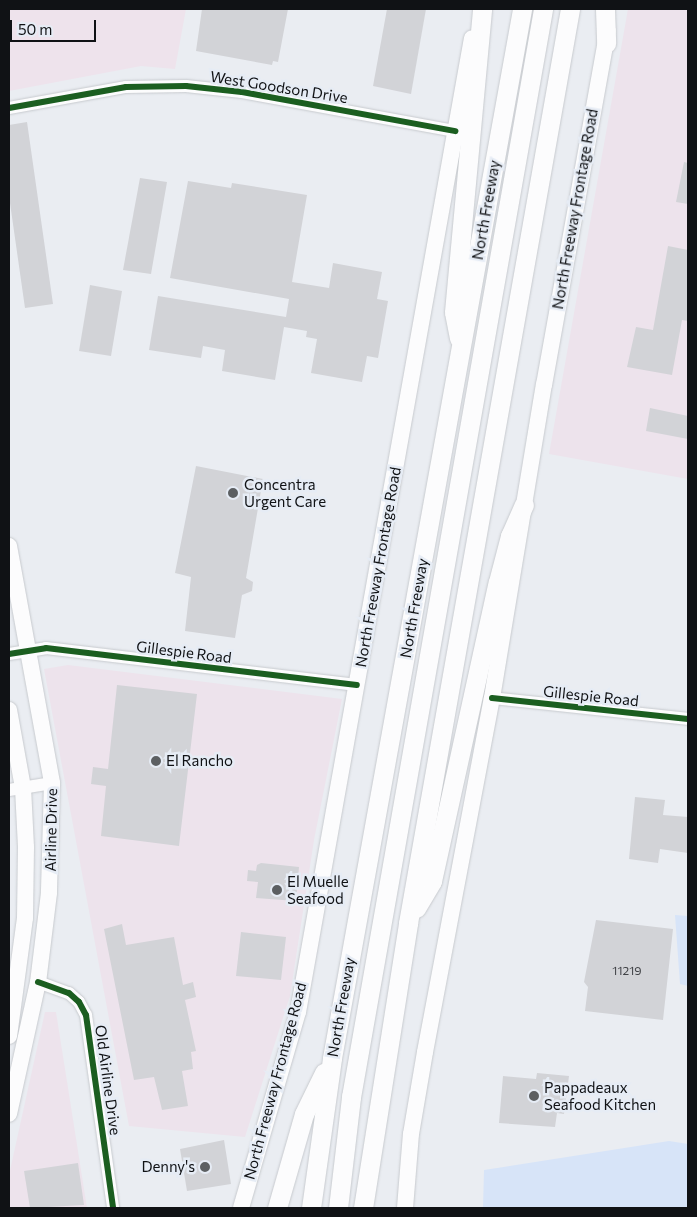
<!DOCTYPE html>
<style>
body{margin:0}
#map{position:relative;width:697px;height:1217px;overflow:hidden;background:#eaedf2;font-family:Commissioner,sans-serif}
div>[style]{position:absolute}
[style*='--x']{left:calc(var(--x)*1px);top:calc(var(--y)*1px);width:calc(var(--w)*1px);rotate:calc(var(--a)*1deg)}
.commercial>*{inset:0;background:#ede3ec}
.education>*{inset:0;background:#eee3ec}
.green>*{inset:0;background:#d7e4f8}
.building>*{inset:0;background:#d2d3d7}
.roads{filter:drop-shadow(0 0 1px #c7cace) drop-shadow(0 0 1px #c7cace)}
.minor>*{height:12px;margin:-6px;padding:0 6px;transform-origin:6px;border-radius:6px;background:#fcfcfd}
.major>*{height:16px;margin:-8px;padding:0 8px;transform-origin:8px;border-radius:8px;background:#fcfcfd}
.highway>*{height:19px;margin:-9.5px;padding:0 9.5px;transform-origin:9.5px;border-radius:9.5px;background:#fcfcfd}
.cycleway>*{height:6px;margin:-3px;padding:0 3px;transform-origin:3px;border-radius:3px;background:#1b5e20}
.dots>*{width:14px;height:14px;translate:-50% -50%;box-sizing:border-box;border:2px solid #e6ecf5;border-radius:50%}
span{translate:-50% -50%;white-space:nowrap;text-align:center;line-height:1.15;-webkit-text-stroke:5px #e6ecf5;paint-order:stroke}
.number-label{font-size:12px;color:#404246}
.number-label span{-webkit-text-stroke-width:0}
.street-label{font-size:15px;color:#101215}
.poi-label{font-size:15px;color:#101215}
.left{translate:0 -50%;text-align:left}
.right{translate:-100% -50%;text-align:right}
.frame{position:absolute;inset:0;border:10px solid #101215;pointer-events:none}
.scale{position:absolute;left:10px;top:20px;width:86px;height:22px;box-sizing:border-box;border:2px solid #101215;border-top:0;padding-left:6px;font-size:15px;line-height:18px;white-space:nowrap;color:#101215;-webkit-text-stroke:4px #e6ecf5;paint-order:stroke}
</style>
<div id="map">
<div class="commercial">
<div style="clip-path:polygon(628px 9px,688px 9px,688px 479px,549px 454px)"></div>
<div style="clip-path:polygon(68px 665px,342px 699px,314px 840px,290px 996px,245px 1137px,129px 1126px,44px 669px)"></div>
<div style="clip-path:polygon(45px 1012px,56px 1012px,87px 1208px,9px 1208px,9px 1175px)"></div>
</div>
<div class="education">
<div style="clip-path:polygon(9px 9px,186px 9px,175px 69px,141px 66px,9px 91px)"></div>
</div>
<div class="green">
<div style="clip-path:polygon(675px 915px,688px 916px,688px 986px,680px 984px)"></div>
<div style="clip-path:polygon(669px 1141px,688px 1144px,688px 1208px,483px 1208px,484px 1170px)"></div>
</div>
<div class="building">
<div style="clip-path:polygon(202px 9px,288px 9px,278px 62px,273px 61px,272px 65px,196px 51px)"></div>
<div style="clip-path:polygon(387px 9px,426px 9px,411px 94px,373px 86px)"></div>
<div style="clip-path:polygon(27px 122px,53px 304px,25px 308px,9px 196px,9px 125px)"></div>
<div style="clip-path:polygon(684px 162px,688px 163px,688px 204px,676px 202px)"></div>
<div style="clip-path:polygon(140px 178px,167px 182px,151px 274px,123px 270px)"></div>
<div style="clip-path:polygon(188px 181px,231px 188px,232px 183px,307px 195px,292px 282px,329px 288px,333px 263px,382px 272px,377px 299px,388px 301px,378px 358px,367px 356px,362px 382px,311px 373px,317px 339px,306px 337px,307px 331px,284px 327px,275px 380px,222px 371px,225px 350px,203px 346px,201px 358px,149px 350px,158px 296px,286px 317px,289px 299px,170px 278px)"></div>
<div style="clip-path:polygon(668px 246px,688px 250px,688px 321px,682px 320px,672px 375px,627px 367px,636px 327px,653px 330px)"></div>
<div style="clip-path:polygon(90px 285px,122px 291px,111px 356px,79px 351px)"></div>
<div style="clip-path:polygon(650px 408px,688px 416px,688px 439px,646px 431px)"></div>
<div style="clip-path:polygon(196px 466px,263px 479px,246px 578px,253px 582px,252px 591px,242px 595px,235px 638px,185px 631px,191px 577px,175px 573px)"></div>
<div style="clip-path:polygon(117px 685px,197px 694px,179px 846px,101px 836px,106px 786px,91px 784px,93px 767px,108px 769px)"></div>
<div style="clip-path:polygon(635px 797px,665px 800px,663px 815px,688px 817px,688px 853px,660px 849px,658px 863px,629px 859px)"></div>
<div style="clip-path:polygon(261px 863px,299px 867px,296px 901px,256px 898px,258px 882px,247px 881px,248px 870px,256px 871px,257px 865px)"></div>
<div style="clip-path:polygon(596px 920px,673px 929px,663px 1020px,585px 1011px,588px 987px,584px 982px)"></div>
<div style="clip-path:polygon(122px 924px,126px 945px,174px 937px,183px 985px,193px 982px,196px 997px,185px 1000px,196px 1051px,191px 1052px,193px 1069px,182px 1071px,188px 1106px,162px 1110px,154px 1077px,134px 1080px,104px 929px)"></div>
<div style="clip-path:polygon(241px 932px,286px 937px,281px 980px,236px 976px)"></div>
<div style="clip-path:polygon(537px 1073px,569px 1076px,564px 1114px,557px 1113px,555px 1127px,499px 1123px,503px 1076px,536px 1079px)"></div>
<div style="clip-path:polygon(224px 1140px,231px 1184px,187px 1191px,180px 1149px)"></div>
<div style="clip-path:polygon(78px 1163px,84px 1205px,30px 1208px,24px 1171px)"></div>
</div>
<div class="roads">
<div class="minor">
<div style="--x:9;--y:108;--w:119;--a:-10.2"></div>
<div style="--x:126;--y:87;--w:60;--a:-1"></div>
<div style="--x:186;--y:86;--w:56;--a:6.1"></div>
<div style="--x:242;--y:92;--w:217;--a:10.4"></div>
<div style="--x:9;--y:654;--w:37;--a:-9"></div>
<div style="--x:46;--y:648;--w:313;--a:6.8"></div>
<div style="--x:492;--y:698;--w:197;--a:6.1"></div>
<div style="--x:9;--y:790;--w:44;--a:-9.2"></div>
<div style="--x:38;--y:982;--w:33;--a:20"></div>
<div style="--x:69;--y:993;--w:13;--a:42"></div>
<div style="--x:79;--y:1002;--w:15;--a:62"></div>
<div style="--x:86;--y:1015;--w:195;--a:82"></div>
</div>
<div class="major">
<div style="--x:9;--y:546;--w:241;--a:79.7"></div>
<div style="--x:52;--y:783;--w:110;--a:91.6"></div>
<div style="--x:49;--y:893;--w:90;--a:97"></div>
<div style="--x:38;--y:982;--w:135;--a:102.4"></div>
<div style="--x:9;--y:710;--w:79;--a:79.8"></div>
<div style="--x:23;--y:788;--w:59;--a:87.1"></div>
<div style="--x:26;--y:847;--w:71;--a:90.8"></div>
<div style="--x:25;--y:918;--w:119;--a:97.7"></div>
<div style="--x:241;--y:1208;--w:204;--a:-73.8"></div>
<div style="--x:298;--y:1012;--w:989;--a:-79.87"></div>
<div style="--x:405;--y:1208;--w:74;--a:-85.4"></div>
<div style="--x:411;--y:1134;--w:83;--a:-80.3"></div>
<div style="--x:425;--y:1052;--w:360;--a:-79.3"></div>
<div style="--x:492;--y:698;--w:317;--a:-80.6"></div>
<div style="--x:544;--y:385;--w:360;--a:-79.8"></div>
</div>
<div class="highway">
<div style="--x:605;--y:9;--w:34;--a:88"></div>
<div style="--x:459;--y:338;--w:26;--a:-101"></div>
<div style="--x:454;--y:312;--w:304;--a:-84.7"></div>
<div style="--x:416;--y:908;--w:31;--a:-59"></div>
<div style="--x:432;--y:881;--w:306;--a:-77.6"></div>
<div style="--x:498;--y:582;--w:48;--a:-75.4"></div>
<div style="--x:510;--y:536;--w:34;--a:-66"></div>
<div style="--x:277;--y:1208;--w:98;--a:-74"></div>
<div style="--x:304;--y:1114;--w:46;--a:-64"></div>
<div style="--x:311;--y:1208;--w:151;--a:-82"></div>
<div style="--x:332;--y:1058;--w:1066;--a:-79.73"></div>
<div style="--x:338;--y:1208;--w:112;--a:-83.3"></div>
<div style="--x:351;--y:1097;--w:1105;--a:-79.99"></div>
<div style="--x:363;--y:1208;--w:289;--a:-81"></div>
<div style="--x:408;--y:923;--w:928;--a:-79.95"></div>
</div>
</div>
<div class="cycleway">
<div style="--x:9;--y:108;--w:119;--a:-10.2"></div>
<div style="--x:126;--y:87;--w:60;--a:-1"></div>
<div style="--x:186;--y:86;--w:56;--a:6.1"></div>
<div style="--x:242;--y:92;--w:217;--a:10.4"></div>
<div style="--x:9;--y:654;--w:37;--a:-9"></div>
<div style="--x:46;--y:648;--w:313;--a:6.8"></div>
<div style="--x:492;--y:698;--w:197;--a:6.1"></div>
<div style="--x:38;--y:982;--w:33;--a:20"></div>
<div style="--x:69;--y:993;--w:13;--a:42"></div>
<div style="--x:79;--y:1002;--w:15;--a:62"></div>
<div style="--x:86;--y:1015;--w:195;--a:82"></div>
</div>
<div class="dots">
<div style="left:233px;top:493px;background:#5c5f62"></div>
<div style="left:156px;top:761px;background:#5c5f62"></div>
<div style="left:277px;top:890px;background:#5c5f62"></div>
<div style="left:534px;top:1096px;background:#5c5f62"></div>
<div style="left:205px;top:1167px;background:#5c5f62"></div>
</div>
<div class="number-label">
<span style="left:627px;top:971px">11219</span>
</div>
<div class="street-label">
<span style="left:279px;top:87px;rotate:9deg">West Goodson Drive</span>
<span style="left:575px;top:209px;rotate:-80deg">North Freeway Frontage Road</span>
<span style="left:486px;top:210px;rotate:-80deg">North Freeway</span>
<span style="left:378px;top:567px;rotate:-80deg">North Freeway Frontage Road</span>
<span style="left:414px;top:608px;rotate:-80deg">North Freeway</span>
<span style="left:184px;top:652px;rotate:7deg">Gillespie Road</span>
<span style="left:591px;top:696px;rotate:6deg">Gillespie Road</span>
<span style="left:51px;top:830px;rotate:-89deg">Airline Drive</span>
<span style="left:341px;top:1007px;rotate:-80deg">North Freeway</span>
<span style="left:108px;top:1080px;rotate:82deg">Old Airline Drive</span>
<span style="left:275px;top:1081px;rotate:-75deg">North Freeway Frontage Road</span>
</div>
<div class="poi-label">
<span class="left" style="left:244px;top:493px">Concentra<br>Urgent Care</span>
<span class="left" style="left:166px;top:761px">El Rancho</span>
<span class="left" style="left:287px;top:890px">El Muelle<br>Seafood</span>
<span class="left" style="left:544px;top:1096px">Pappadeaux<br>Seafood Kitchen</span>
<span class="right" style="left:195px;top:1167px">Denny's</span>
</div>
<div class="frame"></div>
<div class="scale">50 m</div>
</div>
